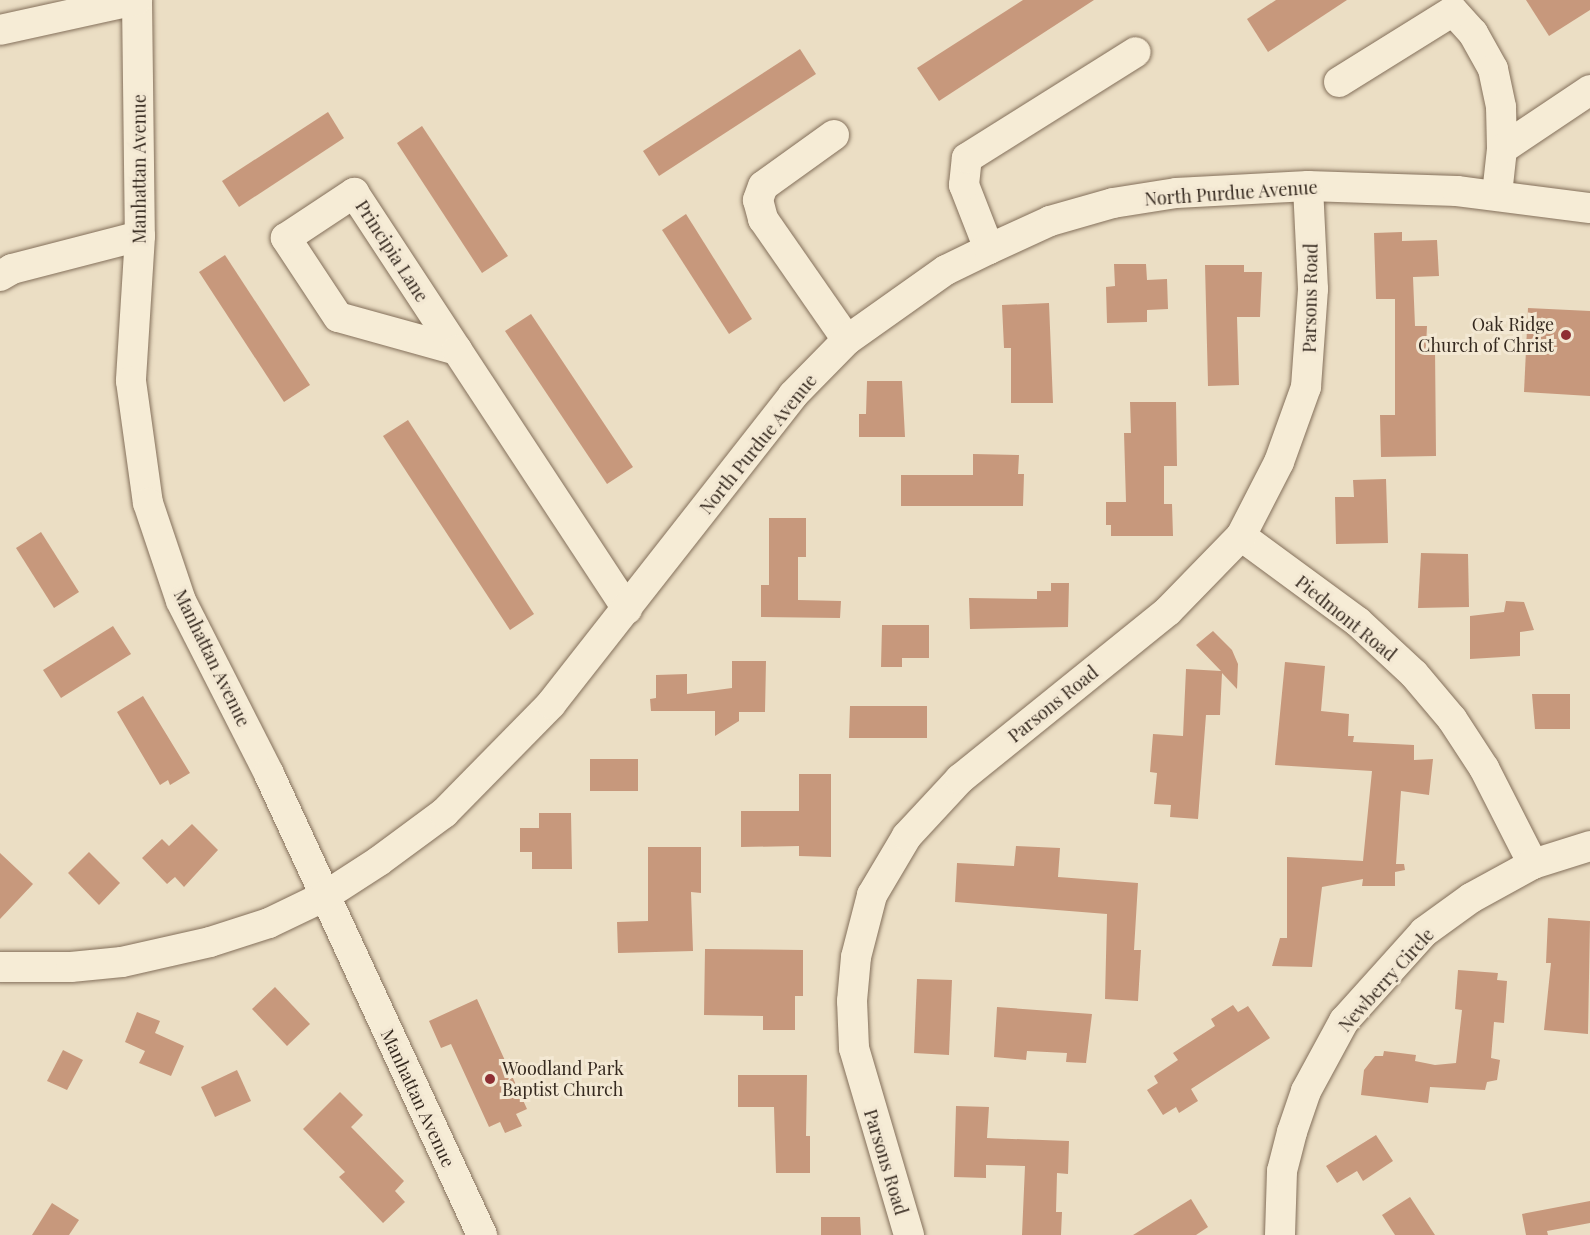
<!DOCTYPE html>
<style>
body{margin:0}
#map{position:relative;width:1590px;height:1235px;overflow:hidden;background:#ebdec4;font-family:"Playfair Display",serif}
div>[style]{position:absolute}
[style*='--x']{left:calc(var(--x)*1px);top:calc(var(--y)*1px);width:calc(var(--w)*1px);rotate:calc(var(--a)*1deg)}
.building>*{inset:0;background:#c7987c}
.roads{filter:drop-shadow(0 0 2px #84705b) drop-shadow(0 0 2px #84705b)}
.minor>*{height:30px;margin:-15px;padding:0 15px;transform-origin:15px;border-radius:15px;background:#f6ecd6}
.dots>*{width:16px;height:16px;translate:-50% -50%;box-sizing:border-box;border:3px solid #f3e8d3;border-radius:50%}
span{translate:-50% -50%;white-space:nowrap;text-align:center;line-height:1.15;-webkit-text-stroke:6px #f3e8d3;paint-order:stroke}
.street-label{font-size:18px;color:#35291f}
.poi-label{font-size:18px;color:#35291f}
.right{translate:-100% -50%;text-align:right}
.left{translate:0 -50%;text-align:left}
</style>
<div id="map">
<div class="building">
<div style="clip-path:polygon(1023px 0,1094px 0,939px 101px,917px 68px)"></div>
<div style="clip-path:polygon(1276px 0,1347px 0,1268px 52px,1247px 19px)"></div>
<div style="clip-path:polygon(1526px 0,1590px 0,1590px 10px,1549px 36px)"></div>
<div style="clip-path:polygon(800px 49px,816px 74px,659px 176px,643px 151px)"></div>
<div style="clip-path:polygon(328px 112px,344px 138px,239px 207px,222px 181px)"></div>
<div style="clip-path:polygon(422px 126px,508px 256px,482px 273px,397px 143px)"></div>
<div style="clip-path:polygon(686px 214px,752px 319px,729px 334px,662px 230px)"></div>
<div style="clip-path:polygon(1402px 232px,1402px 241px,1437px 240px,1439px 276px,1413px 277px,1415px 326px,1427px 326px,1426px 347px,1435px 347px,1436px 456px,1381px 457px,1380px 415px,1395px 415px,1395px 299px,1376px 299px,1374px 233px)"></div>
<div style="clip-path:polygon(225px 255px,310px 385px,284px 402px,199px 272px)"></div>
<div style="clip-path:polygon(1114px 264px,1146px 264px,1147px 280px,1167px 279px,1168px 309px,1147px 310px,1147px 322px,1107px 323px,1106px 287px,1115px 286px)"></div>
<div style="clip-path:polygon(1205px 265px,1244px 265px,1244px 272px,1262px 272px,1260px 317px,1237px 317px,1239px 385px,1208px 386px)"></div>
<div style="clip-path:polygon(1049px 303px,1053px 403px,1011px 403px,1011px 348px,1004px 348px,1002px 305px)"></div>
<div style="clip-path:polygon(1528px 308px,1590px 311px,1590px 396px,1524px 392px)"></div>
<div style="clip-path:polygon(531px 314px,633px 467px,607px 484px,505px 331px)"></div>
<div style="clip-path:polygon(867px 381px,902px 381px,905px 437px,859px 437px,859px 414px,866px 414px)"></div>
<div style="clip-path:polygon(1130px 402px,1176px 402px,1177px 466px,1164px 466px,1164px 504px,1172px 504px,1173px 536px,1111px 536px,1111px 525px,1106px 525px,1106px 502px,1126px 502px,1124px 433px,1131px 433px)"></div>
<div style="clip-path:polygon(408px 420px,534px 614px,510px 630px,383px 436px)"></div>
<div style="clip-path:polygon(973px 454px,1019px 455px,1018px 474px,1024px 474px,1023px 506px,901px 506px,901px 475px,973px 475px)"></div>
<div style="clip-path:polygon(1386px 479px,1388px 543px,1336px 544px,1335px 497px,1354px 497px,1353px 480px)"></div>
<div style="clip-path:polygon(769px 518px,806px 518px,806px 557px,798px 557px,798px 600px,841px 601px,840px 618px,761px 617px,761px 585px,769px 585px)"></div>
<div style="clip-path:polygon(41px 532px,79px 592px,54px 608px,16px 548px)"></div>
<div style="clip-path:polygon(1421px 553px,1468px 554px,1469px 607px,1418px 608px)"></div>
<div style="clip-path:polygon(1051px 583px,1069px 583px,1068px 627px,970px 629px,969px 598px,1037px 599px,1037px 591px,1051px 591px)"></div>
<div style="clip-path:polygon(1506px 601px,1524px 602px,1534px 630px,1520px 632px,1520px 656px,1470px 659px,1470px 616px,1504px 612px)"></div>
<div style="clip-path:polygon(882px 625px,929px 625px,929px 658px,902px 658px,902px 667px,881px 667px)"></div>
<div style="clip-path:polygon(113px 626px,131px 654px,61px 698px,43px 670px)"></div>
<div style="clip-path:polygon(1213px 631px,1232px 650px,1238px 664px,1237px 689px,1222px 673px,1220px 715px,1206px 715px,1198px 819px,1170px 817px,1171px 805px,1154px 804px,1157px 773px,1150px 772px,1153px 734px,1183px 736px,1186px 669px,1221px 671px,1196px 645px)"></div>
<div style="clip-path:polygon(732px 661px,766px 661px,765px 712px,739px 712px,739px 721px,715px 736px,715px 711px,651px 711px,650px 699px,656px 698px,656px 675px,687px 674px,687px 694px,732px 688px)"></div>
<div style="clip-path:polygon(1285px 662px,1325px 666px,1321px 711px,1349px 714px,1348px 736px,1354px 736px,1353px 742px,1414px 745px,1414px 760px,1433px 759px,1429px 795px,1401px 791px,1396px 864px,1404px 864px,1405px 870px,1395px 872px,1395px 886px,1362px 886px,1363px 879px,1322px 887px,1312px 967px,1272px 966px,1280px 938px,1287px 938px,1287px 857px,1363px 861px,1372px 771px,1275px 765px)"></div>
<div style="clip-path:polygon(1532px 694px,1570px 694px,1570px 729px,1535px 729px)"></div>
<div style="clip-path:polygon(143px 696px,190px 773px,170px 785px,168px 780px,160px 785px,117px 712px)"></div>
<div style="clip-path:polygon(850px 706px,927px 706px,927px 738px,849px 738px)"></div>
<div style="clip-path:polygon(590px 759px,638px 759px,638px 791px,590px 791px)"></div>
<div style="clip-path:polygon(799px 774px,831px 774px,831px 857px,799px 856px,799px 846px,741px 847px,741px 811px,799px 811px)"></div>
<div style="clip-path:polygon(539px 813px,571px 813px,572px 869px,532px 869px,532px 852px,520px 852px,520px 828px,539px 828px)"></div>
<div style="clip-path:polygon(192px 824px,218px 850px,184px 887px,175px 877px,167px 884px,142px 858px,162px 839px,169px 846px)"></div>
<div style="clip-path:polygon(1016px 846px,1060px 848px,1058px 877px,1138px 883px,1134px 950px,1141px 950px,1138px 1001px,1105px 999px,1107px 914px,955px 902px,957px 863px,1014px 866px)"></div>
<div style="clip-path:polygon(648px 847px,701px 847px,701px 893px,691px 892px,693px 951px,618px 953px,617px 922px,648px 921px)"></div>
<div style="clip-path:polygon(89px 852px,120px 883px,99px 905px,68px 873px)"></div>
<div style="clip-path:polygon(0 853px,33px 884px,0 919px)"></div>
<div style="clip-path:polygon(1548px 918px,1590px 921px,1588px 1034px,1544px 1030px,1551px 963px,1546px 963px)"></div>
<div style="clip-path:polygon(705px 949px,803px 950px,803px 996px,795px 996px,795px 1030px,763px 1030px,763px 1016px,704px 1015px)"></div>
<div style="clip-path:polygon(1458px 970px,1498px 973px,1497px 980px,1507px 981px,1504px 1023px,1494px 1022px,1491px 1058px,1500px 1060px,1497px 1080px,1487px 1082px,1485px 1090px,1430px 1087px,1428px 1103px,1361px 1095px,1364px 1070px,1375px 1056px,1383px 1056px,1384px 1051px,1416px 1055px,1415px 1061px,1435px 1065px,1456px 1063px,1462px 1010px,1455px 1009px)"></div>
<div style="clip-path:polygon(917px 979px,952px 980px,949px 1055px,914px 1053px)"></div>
<div style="clip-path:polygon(275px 987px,310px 1024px,287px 1046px,252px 1009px)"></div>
<div style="clip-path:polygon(477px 999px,527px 1109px,516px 1114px,522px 1126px,505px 1133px,500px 1122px,489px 1127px,451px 1044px,441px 1048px,429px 1021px)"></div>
<div style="clip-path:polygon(1233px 1005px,1238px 1012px,1248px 1006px,1270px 1038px,1191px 1089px,1198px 1101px,1179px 1113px,1176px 1107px,1163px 1115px,1147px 1090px,1158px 1083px,1154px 1076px,1178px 1060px,1173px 1053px,1215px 1026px,1211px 1019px)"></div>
<div style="clip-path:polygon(997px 1007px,1092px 1014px,1086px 1063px,1066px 1062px,1067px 1053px,1027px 1051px,1026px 1060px,994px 1057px)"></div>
<div style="clip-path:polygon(137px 1012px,160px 1021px,155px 1033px,184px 1046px,171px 1076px,139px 1063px,145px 1051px,125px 1042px)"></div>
<div style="clip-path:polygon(63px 1050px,83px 1060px,67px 1090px,47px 1081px)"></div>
<div style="clip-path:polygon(237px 1070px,251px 1101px,215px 1117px,201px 1087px)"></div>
<div style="clip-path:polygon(738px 1075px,807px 1075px,806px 1136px,810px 1136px,810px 1173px,776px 1173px,774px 1107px,738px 1107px)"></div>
<div style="clip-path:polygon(340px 1092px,363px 1115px,351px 1127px,404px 1181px,395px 1191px,405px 1202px,383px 1223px,339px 1177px,345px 1172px,303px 1129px)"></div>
<div style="clip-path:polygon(956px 1106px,989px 1107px,987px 1138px,1069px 1141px,1068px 1174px,1057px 1173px,1056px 1212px,1062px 1212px,1061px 1235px,1022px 1235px,1025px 1166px,986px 1165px,986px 1178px,954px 1177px)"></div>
<div style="clip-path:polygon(1376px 1135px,1393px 1161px,1363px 1181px,1357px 1171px,1337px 1183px,1326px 1166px)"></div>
<div style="clip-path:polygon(1410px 1197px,1435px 1235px,1395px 1235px,1382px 1215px)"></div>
<div style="clip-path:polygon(1191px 1199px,1208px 1227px,1196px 1235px,1133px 1235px)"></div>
<div style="clip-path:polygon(1590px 1201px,1590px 1223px,1547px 1231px,1548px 1235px,1526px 1235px,1522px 1214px)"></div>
<div style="clip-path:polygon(52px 1203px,79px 1220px,69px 1235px,32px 1235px)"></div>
<div style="clip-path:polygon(821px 1217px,860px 1217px,861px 1235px,821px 1235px)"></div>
</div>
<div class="roads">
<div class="minor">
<div style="--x:137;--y:0;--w:236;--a:89.3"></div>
<div style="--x:140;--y:236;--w:145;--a:93.6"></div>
<div style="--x:131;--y:381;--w:123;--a:82.1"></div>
<div style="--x:148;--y:503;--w:103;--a:71.4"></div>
<div style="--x:181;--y:601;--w:194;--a:63"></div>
<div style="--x:269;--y:774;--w:508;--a:65.2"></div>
<div style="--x:0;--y:30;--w:140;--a:-12.4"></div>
<div style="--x:1339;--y:82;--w:134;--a:-31.9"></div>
<div style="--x:1453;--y:11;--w:30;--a:48"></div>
<div style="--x:1473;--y:33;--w:41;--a:60.9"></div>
<div style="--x:1493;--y:69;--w:39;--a:78"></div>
<div style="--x:1501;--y:107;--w:42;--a:88.6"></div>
<div style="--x:1502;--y:149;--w:45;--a:96.3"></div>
<div style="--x:834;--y:135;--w:87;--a:144.3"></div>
<div style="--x:763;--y:186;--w:15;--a:110"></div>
<div style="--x:758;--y:200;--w:20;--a:75"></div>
<div style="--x:763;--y:219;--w:147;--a:55.2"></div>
<div style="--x:1502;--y:149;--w:106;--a:-33.8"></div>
<div style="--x:989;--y:249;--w:69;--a:-111.3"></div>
<div style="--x:964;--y:185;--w:27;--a:-84"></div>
<div style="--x:967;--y:158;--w:199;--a:-32.1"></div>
<div style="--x:0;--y:276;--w:14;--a:-30"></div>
<div style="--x:12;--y:269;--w:132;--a:-14.5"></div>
<div style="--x:457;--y:350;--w:123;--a:-164.5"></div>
<div style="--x:338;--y:317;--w:95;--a:-123.4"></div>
<div style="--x:286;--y:238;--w:82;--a:-33.5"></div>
<div style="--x:354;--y:193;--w:188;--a:56.7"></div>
<div style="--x:457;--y:350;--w:310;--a:56.7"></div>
<div style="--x:1241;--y:536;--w:145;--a:36.3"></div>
<div style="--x:1358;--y:622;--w:76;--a:42.9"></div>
<div style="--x:1414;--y:674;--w:59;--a:49.8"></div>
<div style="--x:1452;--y:719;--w:59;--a:56.9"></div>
<div style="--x:1484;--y:768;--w:108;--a:63"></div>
<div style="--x:0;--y:967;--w:71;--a:0"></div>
<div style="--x:71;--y:967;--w:51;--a:-5.6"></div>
<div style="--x:122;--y:962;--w:90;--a:-12.8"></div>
<div style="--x:210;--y:942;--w:62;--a:-17.9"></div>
<div style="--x:269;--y:923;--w:62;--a:-25.7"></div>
<div style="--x:325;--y:896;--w:64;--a:-32.9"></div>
<div style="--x:379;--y:861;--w:81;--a:-36.4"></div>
<div style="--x:444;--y:813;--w:153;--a:-45.5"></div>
<div style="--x:551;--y:704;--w:392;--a:-51.9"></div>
<div style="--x:793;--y:395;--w:77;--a:-45.5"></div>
<div style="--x:847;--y:340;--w:121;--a:-35.3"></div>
<div style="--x:946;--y:270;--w:48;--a:-26"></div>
<div style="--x:989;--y:249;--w:67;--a:-24.7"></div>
<div style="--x:1050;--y:221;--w:66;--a:-15.9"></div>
<div style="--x:1113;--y:203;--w:64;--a:-9"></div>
<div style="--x:1176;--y:193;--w:132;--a:-3"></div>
<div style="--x:1308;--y:186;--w:149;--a:1.9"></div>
<div style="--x:1457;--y:191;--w:134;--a:7.3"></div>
<div style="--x:909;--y:1235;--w:195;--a:-106.4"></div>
<div style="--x:854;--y:1048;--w:47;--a:-92.4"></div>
<div style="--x:852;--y:1001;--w:44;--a:-84.8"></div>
<div style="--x:856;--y:957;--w:64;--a:-75.5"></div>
<div style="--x:872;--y:895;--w:69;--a:-59.3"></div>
<div style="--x:907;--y:836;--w:78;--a:-47.1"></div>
<div style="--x:960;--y:779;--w:267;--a:-38.9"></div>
<div style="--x:1168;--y:611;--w:105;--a:-45.8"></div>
<div style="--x:1241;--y:536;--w:83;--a:-62.8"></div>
<div style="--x:1279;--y:462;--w:80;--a:-70.2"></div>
<div style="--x:1306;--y:387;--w:98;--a:-85.9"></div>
<div style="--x:1313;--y:289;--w:103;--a:-92.8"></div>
<div style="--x:1280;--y:1235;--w:64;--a:-88.2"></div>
<div style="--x:1282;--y:1171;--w:40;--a:-75.6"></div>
<div style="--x:1292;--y:1132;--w:43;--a:-71.1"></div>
<div style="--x:1306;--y:1091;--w:80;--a:-61.5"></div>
<div style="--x:1344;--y:1021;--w:120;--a:-48"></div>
<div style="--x:1424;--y:932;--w:58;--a:-35.9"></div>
<div style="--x:1471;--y:898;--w:71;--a:-28.7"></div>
<div style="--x:1533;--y:864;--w:60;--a:-17.5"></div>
</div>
</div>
<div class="dots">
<div style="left:1566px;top:335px;background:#8f2f34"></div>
<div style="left:490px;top:1079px;background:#8f2f34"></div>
</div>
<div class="street-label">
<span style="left:139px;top:169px;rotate:-90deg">Manhattan Avenue</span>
<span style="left:1231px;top:193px;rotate:-4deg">North Purdue Avenue</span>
<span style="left:392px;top:251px;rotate:57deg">Principia Lane</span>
<span style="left:1310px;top:298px;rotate:-89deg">Parsons Road</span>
<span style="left:758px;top:444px;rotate:-51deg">North Purdue Avenue</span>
<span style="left:1346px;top:618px;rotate:39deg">Piedmont Road</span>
<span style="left:212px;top:658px;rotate:64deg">Manhattan Avenue</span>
<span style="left:1053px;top:704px;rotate:-39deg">Parsons Road</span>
<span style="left:1386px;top:980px;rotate:-48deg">Newberry Circle</span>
<span style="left:418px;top:1098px;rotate:65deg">Manhattan Avenue</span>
<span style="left:886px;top:1162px;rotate:73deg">Parsons Road</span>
</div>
<div class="poi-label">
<span class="right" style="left:1554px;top:335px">Oak Ridge<br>Church of Christ</span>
<span class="left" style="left:502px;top:1079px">Woodland Park<br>Baptist Church</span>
</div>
</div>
